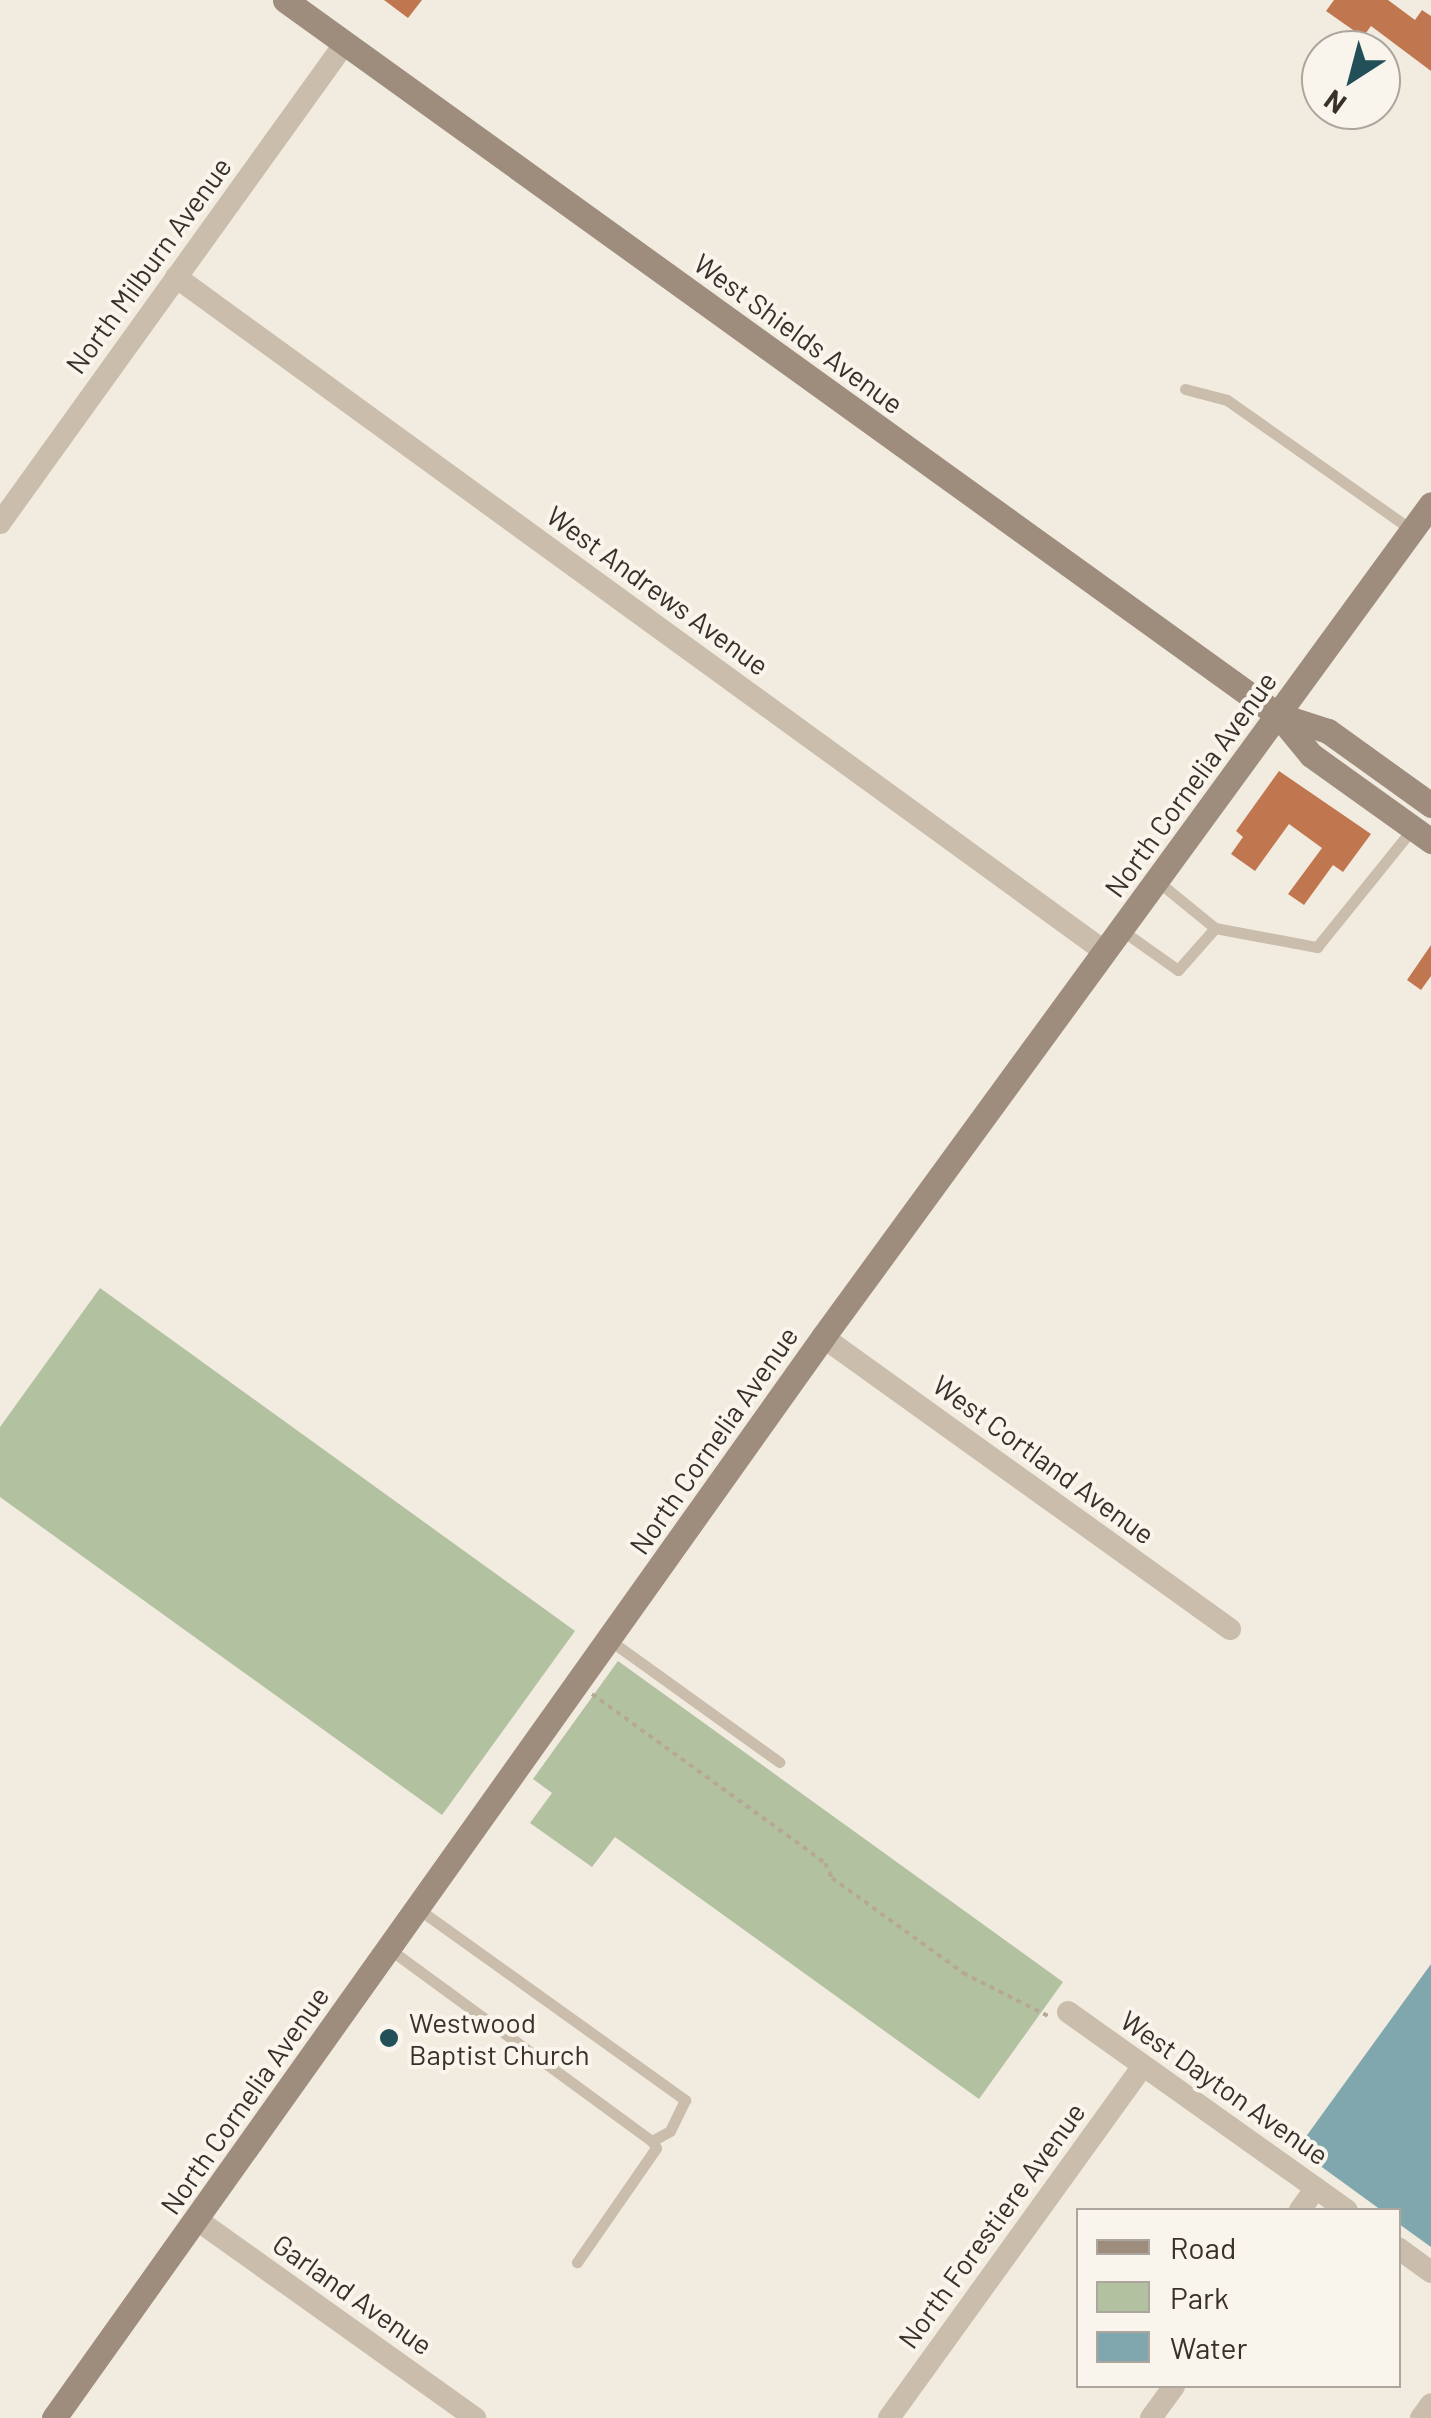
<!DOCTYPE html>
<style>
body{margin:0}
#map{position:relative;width:1431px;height:2418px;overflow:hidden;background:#f2ece0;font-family:Barlow,sans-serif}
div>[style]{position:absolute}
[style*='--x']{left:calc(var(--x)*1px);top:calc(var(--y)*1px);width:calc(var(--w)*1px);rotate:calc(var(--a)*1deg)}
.green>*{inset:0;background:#b2c1a0}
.water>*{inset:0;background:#80a7ae}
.building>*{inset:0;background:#c07750}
.path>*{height:4px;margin-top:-2px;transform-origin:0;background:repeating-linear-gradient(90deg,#b6a796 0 5px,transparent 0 10px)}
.lane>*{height:11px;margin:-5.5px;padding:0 5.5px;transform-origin:5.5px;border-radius:5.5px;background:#cabdac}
.street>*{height:22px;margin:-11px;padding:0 11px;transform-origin:11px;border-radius:11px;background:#cabdac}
.secondary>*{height:25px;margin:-12.5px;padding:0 12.5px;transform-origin:12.5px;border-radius:12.5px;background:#9e8d7d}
.dots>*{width:28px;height:28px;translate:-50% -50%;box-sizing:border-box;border:5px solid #faf5ec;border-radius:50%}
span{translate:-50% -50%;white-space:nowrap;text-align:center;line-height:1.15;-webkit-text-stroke:8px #faf5ec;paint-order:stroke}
.street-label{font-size:28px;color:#38302b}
.poi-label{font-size:28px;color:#38302b}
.left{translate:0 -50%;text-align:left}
.legend{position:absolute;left:1076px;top:2208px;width:325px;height:180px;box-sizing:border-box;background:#faf5ec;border:2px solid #aca69f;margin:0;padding:12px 18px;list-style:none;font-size:30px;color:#38302b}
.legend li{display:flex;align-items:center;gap:20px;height:50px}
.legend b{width:50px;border:2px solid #aca69f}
.north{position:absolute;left:1301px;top:30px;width:100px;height:100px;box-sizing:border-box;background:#faf5ec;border:2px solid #aca69f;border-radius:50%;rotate:216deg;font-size:28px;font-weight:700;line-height:40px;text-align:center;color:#38302b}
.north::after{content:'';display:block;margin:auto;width:35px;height:45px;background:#224f58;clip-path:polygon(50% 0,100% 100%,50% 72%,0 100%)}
</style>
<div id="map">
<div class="green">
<div style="clip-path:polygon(100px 1288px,575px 1631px,442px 1815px,0 1497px,0 1427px)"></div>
<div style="clip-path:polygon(618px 1661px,1063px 1982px,979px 2099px,615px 1837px,592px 1867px,530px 1823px,552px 1793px,533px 1779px)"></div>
</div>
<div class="water">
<div style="clip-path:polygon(1431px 1964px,1431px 2247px,1399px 2224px,1398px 2210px,1381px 2210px,1297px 2149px)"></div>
</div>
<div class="building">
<div style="clip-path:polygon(384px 0,422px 0,408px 18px)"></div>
<div style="clip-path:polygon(1334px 0,1388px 0,1415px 20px,1422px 10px,1431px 16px,1431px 71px,1371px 26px,1363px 37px,1326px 11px)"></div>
<div style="clip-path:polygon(1279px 771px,1371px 834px,1343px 872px,1333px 865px,1304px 905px,1288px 894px,1322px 848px,1289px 824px,1255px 871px,1231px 854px,1243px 837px,1236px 831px)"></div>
<div style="clip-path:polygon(1431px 945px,1431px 976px,1421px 990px,1407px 980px)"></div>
</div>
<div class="path">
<div style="--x:592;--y:1694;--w:241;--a:35.9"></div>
<div style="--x:787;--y:1835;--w:47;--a:36.4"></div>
<div style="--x:825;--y:1863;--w:17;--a:65"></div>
<div style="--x:832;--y:1878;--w:162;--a:35.9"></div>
<div style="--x:963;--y:1973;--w:97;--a:26.8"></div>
</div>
<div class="lane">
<div style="--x:1185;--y:389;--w:43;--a:14.7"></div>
<div style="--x:1227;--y:400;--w:226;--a:35.1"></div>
<div style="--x:1156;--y:880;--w:76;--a:39.1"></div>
<div style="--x:1120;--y:929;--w:71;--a:35.3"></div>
<div style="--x:1178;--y:970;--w:56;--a:-48.6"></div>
<div style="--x:1215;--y:928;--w:104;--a:10.6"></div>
<div style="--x:1317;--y:947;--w:153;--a:-51.1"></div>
<div style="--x:608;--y:1639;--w:211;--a:35.7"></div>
<div style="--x:417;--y:1908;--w:330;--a:35.6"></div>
<div style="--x:685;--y:2100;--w:34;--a:116"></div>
<div style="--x:670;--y:2131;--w:21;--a:151"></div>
<div style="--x:388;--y:1948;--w:327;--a:36.2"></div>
<div style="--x:652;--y:2141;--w:8;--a:60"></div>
<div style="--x:656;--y:2148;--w:139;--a:124.7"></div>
</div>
<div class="street">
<div style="--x:176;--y:277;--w:1147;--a:35.99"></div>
<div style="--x:0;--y:523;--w:591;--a:-54.29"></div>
<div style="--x:823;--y:1337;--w:501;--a:35.66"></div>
<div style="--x:1068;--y:2012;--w:342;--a:35.4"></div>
<div style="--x:1300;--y:2210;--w:27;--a:-54"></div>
<div style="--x:196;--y:2219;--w:343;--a:35.5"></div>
<div style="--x:1398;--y:2248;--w:41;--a:36"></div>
<div style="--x:889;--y:2418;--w:431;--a:-54.2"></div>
<div style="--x:1151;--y:2418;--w:39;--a:-54"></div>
<div style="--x:1421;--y:2418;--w:17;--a:-54"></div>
</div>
<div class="secondary">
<div style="--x:285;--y:0;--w:1224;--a:35.76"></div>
<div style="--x:1278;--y:715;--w:52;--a:50.5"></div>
<div style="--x:1311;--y:755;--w:148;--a:35.6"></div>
<div style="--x:1278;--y:715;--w:52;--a:17.7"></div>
<div style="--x:1328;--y:731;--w:127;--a:35.7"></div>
<div style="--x:54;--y:2418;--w:1327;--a:-54.57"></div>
<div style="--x:823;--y:1337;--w:1031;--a:-53.87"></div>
</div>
<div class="dots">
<div style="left:389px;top:2038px;background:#224f58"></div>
</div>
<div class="street-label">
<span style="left:148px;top:265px;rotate:-54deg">North Milburn Avenue</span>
<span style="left:799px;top:333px;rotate:36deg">West Shields Avenue</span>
<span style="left:658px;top:590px;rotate:36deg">West Andrews Avenue</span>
<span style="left:1190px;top:784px;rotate:-54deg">North Cornelia Avenue</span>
<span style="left:713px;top:1440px;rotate:-55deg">North Cornelia Avenue</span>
<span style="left:1044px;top:1459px;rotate:36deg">West Cortland Avenue</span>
<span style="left:1225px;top:2087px;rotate:35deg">West Dayton Avenue</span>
<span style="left:244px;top:2100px;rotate:-55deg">North Cornelia Avenue</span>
<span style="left:991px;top:2225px;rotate:-54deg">North Forestiere Avenue</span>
<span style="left:353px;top:2294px;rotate:35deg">Garland Avenue</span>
</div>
<div class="poi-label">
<span class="left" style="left:409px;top:2038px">Westwood<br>Baptist Church</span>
</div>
<ul class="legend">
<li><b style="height:12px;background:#9e8d7d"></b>Road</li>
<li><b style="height:28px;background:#b2c1a0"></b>Park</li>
<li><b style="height:28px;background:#80a7ae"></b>Water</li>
</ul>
<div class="north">N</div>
</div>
